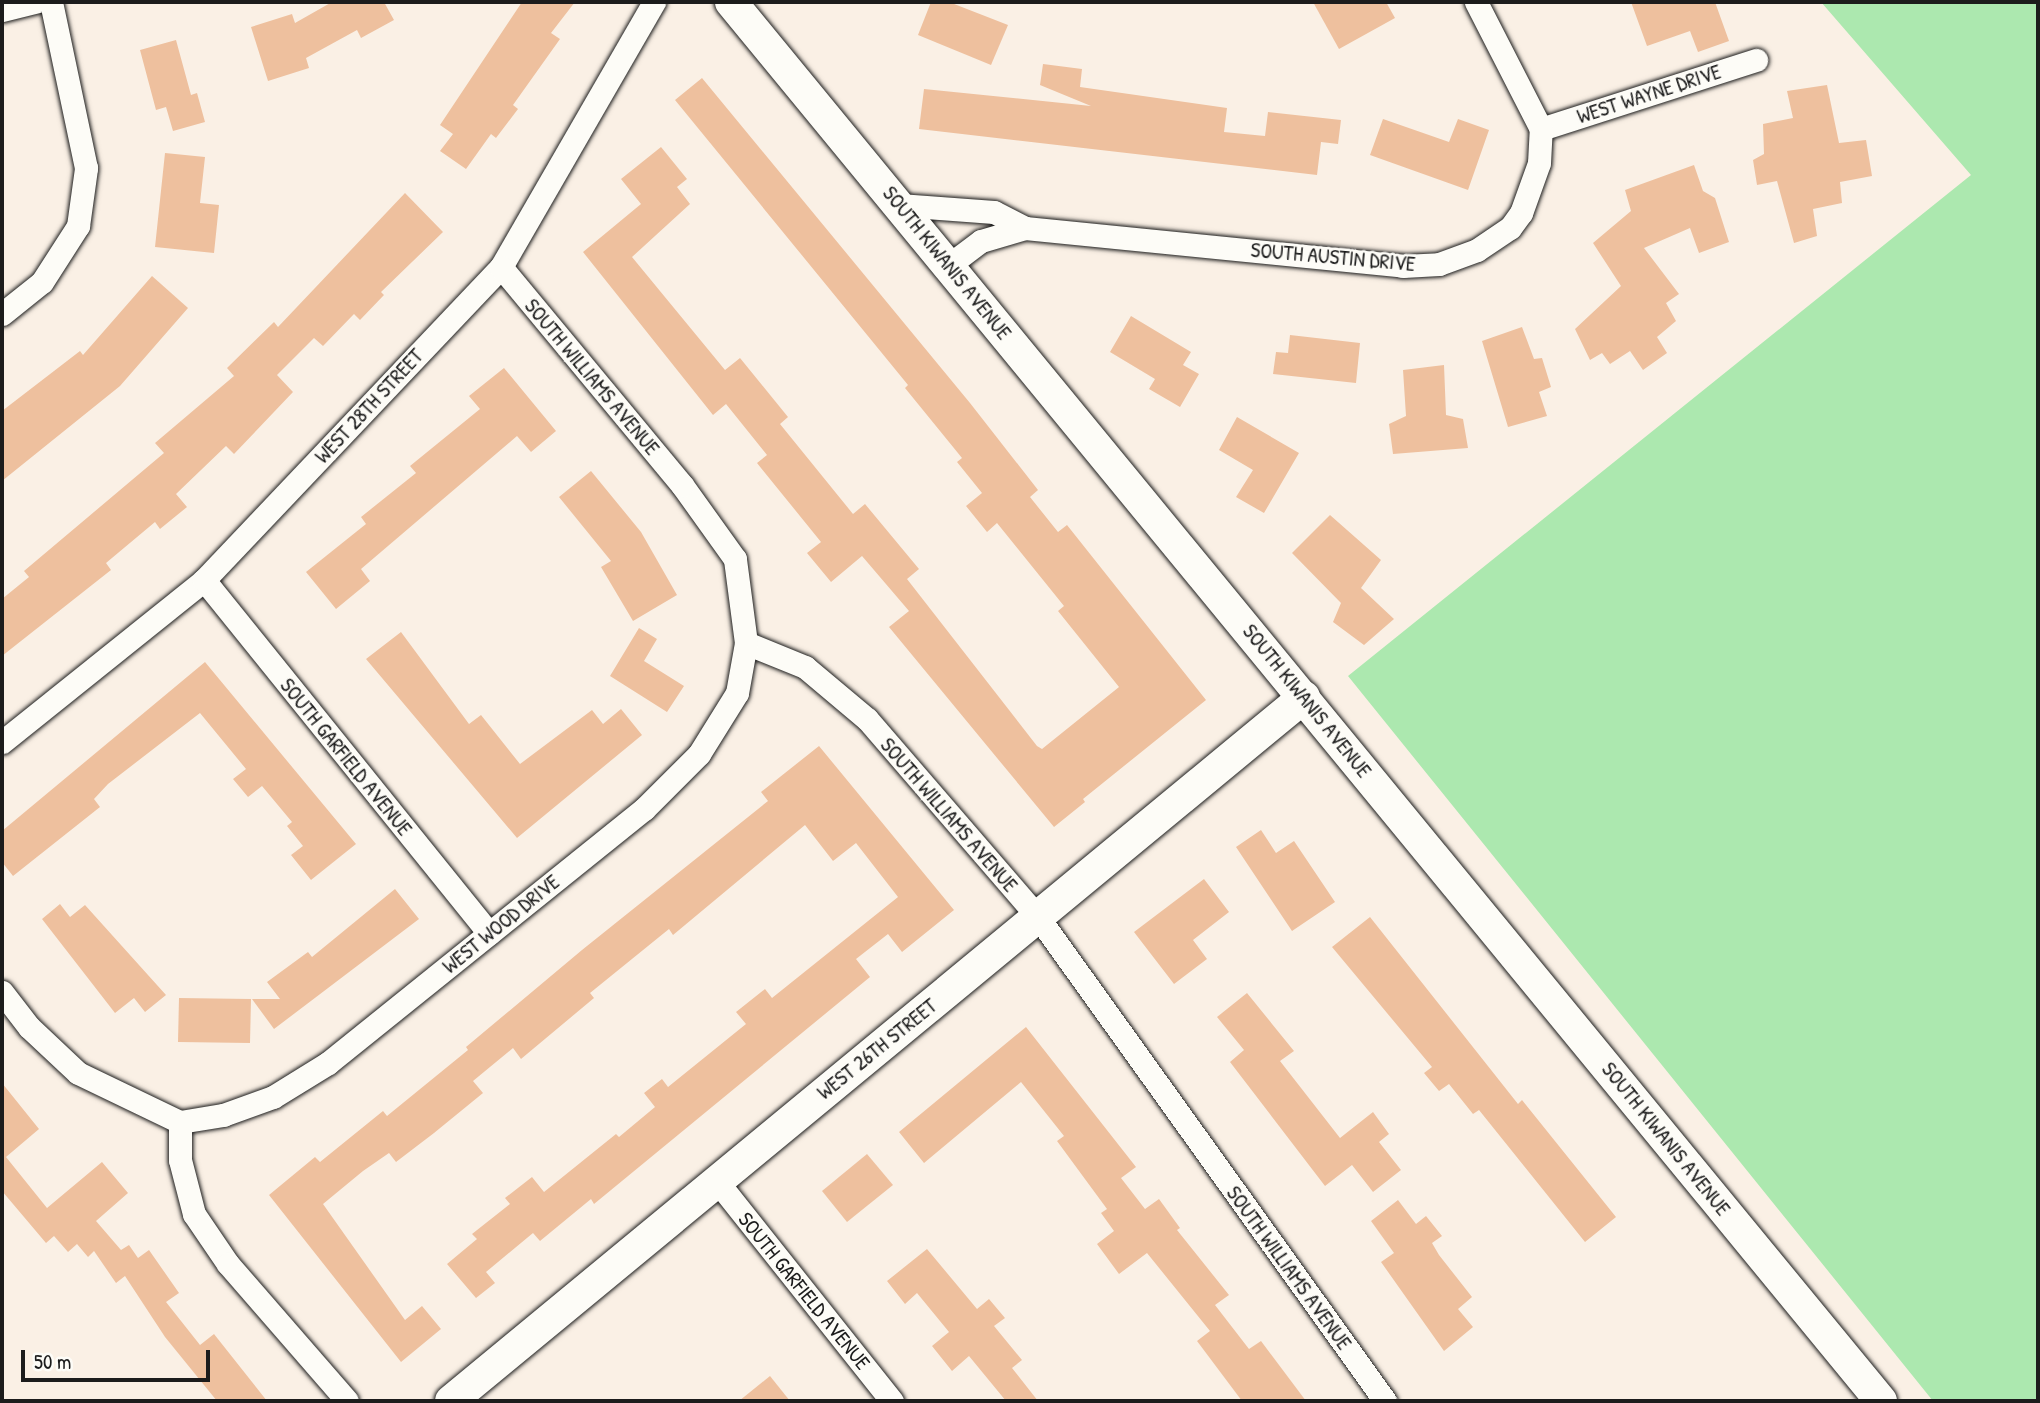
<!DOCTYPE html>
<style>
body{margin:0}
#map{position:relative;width:2040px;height:1403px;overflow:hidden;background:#faf0e5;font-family:"Patrick Hand",sans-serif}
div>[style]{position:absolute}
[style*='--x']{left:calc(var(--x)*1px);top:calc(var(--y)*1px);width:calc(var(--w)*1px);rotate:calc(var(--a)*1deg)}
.green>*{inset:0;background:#ace8af}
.building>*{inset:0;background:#eec09e}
.roads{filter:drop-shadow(0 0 2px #1c1c1c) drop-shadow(0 0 2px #1c1c1c)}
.street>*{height:23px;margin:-11.5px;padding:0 11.5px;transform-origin:11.5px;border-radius:11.5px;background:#fdfcf7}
.secondary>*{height:32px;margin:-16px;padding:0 16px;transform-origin:16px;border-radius:16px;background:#fdfcf7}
span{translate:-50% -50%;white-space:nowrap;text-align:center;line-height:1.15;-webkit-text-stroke:5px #fdfcf7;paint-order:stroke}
.street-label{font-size:21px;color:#1c1c1c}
.frame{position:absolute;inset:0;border:4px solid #1c1c1c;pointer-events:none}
.scale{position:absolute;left:21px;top:1350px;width:189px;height:32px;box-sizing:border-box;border:4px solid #1c1c1c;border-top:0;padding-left:9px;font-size:21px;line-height:24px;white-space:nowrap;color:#1c1c1c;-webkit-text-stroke:5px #fdfcf7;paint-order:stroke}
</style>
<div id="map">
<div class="green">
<div style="clip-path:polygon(1821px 2px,2038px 2px,2038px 1401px,1933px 1401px,1348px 676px,1971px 175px)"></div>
</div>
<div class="building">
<div style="clip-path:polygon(332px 2px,384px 2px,394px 20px,361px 38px,357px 30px,306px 58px,309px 68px,268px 81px,251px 27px,292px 14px,295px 23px)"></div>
<div style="clip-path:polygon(522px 2px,575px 2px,551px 33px,560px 39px,513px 105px,518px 109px,496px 138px,491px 134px,466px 169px,440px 151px,453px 134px,440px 125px)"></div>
<div style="clip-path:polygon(931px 2px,949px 2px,1008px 25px,991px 65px,918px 35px)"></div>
<div style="clip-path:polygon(1313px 2px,1386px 2px,1395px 18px,1339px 49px)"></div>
<div style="clip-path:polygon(1631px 2px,1715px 2px,1729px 41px,1698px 52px,1690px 31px,1647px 46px)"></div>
<div style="clip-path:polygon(176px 40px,191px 95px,197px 93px,205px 122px,173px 131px,166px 107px,156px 110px,140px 50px)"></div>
<div style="clip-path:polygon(1043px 64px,1082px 69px,1080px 87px,1227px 108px,1224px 132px,1265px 136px,1268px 112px,1341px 120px,1338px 144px,1321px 142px,1317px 175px,919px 129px,924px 89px,1091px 106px,1040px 85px)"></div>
<div style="clip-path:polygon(702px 78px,970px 403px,1038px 490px,1030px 497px,1058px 532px,1067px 525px,1206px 700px,1083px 799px,1085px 802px,1054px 827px,889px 627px,909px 611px,862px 556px,831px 582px,807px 553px,821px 542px,757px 463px,767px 455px,726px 404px,713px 415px,583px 252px,641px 204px,621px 179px,661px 147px,687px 179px,677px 187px,690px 204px,632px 257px,725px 370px,740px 358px,788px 417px,780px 424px,853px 514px,865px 504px,919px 569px,907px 579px,1037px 746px,1042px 749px,1119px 687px,1058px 611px,1064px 606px,997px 523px,987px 532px,966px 506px,982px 493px,957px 462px,962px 458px,905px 388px,908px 385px,675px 100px)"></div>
<div style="clip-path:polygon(1827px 85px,1839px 143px,1866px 140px,1872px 176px,1840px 182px,1842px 203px,1813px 209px,1817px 236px,1794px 243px,1777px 181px,1757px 185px,1753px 160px,1764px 154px,1763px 124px,1793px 118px,1787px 91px)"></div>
<div style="clip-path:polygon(1383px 119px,1449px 142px,1458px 119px,1489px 130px,1468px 190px,1370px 155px)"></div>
<div style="clip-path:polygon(165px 153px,205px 157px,200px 203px,219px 205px,214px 253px,155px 247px)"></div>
<div style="clip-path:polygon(1694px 165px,1703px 191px,1715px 198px,1729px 242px,1699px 253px,1690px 228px,1644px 248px,1679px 294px,1666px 303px,1676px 321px,1657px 337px,1667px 353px,1643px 370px,1630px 351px,1610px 364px,1602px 353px,1590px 360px,1575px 329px,1621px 286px,1593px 243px,1631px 211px,1625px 190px)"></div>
<div style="clip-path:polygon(405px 193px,443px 232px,381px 292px,384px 295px,360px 320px,354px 314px,323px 346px,314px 338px,277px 375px,293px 392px,234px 454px,226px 446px,176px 494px,187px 507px,160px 529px,155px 522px,106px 563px,111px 570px,2px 656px,2px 599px,29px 577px,24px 571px,164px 453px,155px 443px,234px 376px,227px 368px,274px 322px,278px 327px)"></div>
<div style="clip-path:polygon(152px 276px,188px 308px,120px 386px,2px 481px,2px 411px,80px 351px,83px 355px)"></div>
<div style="clip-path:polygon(1131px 316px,1191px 352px,1183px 365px,1199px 374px,1180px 407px,1149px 389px,1155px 379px,1110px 352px)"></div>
<div style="clip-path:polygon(1522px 327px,1534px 359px,1542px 358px,1551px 387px,1539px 392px,1547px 416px,1508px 427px,1482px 341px)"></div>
<div style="clip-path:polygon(1290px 335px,1360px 343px,1356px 383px,1273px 374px,1276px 352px,1288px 353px)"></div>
<div style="clip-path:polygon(1444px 365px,1446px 415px,1463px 419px,1468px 448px,1393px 454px,1389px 424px,1406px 416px,1403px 370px)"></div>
<div style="clip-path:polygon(504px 368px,556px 431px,531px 452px,517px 436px,361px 569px,370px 581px,336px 609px,306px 572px,366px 524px,361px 517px,416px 473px,410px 466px,480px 409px,469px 396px)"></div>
<div style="clip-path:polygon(1237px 417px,1299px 453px,1264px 513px,1236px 497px,1253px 470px,1219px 450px)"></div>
<div style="clip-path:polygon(591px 471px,641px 532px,677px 595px,633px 621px,601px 567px,611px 561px,559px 497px)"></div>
<div style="clip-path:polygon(1330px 515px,1381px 560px,1361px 588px,1394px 619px,1364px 645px,1333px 622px,1341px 603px,1292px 553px)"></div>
<div style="clip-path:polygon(639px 628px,657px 639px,644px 661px,684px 686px,667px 712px,610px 676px)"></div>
<div style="clip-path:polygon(401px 632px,469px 724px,481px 715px,520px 764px,592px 710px,603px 724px,621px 709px,642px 735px,517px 838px,366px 659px)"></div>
<div style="clip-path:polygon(205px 662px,356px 844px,311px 880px,291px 855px,303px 846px,287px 826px,292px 822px,262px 786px,248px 797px,233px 779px,246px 769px,200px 713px,108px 784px,94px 799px,100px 807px,13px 876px,2px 862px,2px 831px)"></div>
<div style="clip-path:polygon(819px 746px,954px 910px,902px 952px,888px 934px,856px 959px,870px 977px,594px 1204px,591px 1199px,540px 1241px,533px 1233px,486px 1272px,495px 1283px,476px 1298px,447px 1264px,477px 1239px,472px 1234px,510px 1204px,505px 1198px,532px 1177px,544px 1192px,616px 1134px,619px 1137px,655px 1107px,644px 1093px,662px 1079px,668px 1087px,746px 1024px,736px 1012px,765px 989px,772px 998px,898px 897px,856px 843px,833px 861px,805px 825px,673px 935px,669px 929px,590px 993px,594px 998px,521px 1059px,513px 1048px,473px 1081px,483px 1093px,434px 1133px,396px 1162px,389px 1153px,363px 1171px,323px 1204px,405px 1320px,422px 1306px,441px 1329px,401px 1362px,269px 1195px,315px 1157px,320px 1162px,383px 1111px,387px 1116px,468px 1050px,466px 1047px,582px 950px,768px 801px,761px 792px)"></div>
<div style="clip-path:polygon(1261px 830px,1276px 853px,1294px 841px,1335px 902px,1292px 931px,1236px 847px)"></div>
<div style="clip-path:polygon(1204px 879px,1229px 912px,1193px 940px,1207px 959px,1174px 984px,1134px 932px)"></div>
<div style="clip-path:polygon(395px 889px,419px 919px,274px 1029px,252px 999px,280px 999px,267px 982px,308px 952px,312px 957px)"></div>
<div style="clip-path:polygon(60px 904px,70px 917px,85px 905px,166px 995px,145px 1012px,134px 998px,115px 1013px,42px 919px)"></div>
<div style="clip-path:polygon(1370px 917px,1518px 1104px,1522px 1100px,1616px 1217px,1585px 1242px,1479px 1110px,1473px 1114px,1449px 1084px,1439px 1091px,1424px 1073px,1432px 1067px,1332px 947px)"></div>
<div style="clip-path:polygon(1247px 993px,1294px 1051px,1280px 1061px,1340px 1138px,1373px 1112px,1389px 1134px,1379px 1142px,1401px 1170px,1373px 1192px,1352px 1165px,1325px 1186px,1230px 1062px,1244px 1050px,1217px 1017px)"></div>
<div style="clip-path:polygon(179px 998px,251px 999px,250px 1043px,178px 1042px)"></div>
<div style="clip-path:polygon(1026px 1027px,1136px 1167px,1121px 1178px,1145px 1209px,1159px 1199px,1180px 1228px,1177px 1230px,1229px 1295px,1215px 1305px,1249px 1349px,1261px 1341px,1306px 1401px,1242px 1401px,1197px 1341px,1210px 1331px,1147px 1253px,1119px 1274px,1097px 1244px,1114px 1231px,1101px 1213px,1107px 1209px,1057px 1141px,1064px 1136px,1021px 1082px,924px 1163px,899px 1132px)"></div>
<div style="clip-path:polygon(2px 1083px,39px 1129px,6px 1157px,47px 1208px,102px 1162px,128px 1193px,96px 1221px,121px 1250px,129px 1245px,138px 1258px,149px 1250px,179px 1293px,166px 1302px,200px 1345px,214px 1334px,267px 1401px,217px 1401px,165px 1337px,125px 1276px,116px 1283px,94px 1251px,88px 1257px,77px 1244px,68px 1252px,54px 1236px,46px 1243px,2px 1191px)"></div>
<div style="clip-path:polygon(867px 1154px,893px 1185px,847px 1222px,822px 1191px)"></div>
<div style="clip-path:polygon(1398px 1200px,1416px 1224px,1426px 1216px,1442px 1236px,1432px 1243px,1439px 1255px,1472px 1297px,1458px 1309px,1473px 1327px,1444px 1351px,1381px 1262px,1394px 1253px,1371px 1221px)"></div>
<div style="clip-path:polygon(927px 1249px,977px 1309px,989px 1299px,1005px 1318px,994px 1326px,1022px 1360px,1012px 1368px,1038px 1401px,1006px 1401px,969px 1356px,952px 1371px,932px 1346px,949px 1332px,917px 1293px,905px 1304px,887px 1281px)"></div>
<div style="clip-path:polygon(770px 1376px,790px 1401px,739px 1401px)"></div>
</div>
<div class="roads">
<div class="street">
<div style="--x:2;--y:10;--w:34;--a:-14"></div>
<div style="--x:1541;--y:129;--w:226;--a:-17.8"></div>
<div style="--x:899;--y:205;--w:95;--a:4.2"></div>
<div style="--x:994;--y:212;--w:35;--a:27"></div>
<div style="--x:949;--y:265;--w:40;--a:-37"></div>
<div style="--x:981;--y:241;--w:46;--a:-16.5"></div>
<div style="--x:1025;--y:228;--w:380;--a:5.7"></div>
<div style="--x:1403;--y:266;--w:36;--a:-3"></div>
<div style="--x:1439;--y:264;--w:40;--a:-20.2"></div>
<div style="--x:1477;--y:250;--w:40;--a:-34"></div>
<div style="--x:1510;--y:228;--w:19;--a:-54"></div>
<div style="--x:1521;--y:213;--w:53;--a:-70.2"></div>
<div style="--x:1539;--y:163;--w:34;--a:-87"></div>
<div style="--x:1541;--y:129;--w:143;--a:-117.1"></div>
<div style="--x:2;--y:314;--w:51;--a:-38.7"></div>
<div style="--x:42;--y:282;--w:67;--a:-57.3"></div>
<div style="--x:78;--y:226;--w:59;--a:-82.1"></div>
<div style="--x:86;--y:168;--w:170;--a:-101.9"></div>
<div style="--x:204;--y:580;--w:454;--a:51.1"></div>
<div style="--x:746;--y:643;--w:64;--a:22.1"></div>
<div style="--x:805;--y:667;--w:81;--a:40"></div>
<div style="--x:867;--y:719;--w:262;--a:49.2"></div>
<div style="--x:1038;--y:917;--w:596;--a:54.36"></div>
<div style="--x:2;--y:742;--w:259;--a:-38.7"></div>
<div style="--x:204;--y:580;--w:431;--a:-46.5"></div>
<div style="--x:501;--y:267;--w:306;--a:-60"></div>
<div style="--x:2;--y:992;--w:44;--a:52.4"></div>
<div style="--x:29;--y:1027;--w:67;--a:43.2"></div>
<div style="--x:78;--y:1073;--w:113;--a:25.7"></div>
<div style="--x:180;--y:1122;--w:44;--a:-9.2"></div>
<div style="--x:223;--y:1115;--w:53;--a:-19.8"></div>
<div style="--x:273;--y:1097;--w:65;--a:-31.7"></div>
<div style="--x:328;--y:1063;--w:405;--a:-38.8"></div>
<div style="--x:644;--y:809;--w:78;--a:-45"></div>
<div style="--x:699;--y:754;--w:72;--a:-58.1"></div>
<div style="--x:737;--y:693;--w:51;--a:-79.8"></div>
<div style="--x:746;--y:643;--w:85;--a:-97.5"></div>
<div style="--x:735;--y:559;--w:91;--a:-125.6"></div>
<div style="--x:682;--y:485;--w:283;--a:-129.7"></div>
<div style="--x:180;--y:1122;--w:38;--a:90"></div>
<div style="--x:180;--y:1160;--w:56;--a:75.5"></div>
<div style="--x:194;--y:1214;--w:60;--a:55.8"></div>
<div style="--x:228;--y:1264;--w:181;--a:49"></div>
<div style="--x:716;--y:1180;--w:283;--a:51.5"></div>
</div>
<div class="secondary">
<div style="--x:731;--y:2;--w:1811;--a:50.58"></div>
<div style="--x:451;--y:1401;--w:1106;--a:-39.53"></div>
</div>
</div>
<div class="street-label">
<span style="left:1649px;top:94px;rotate:-18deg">WEST WAYNE DRIVE</span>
<span style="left:1333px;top:257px;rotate:5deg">SOUTH AUSTIN DRIVE</span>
<span style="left:947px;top:263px;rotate:51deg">SOUTH KIWANIS AVENUE</span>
<span style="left:592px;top:377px;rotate:50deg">SOUTH WILLIAMS AVENUE</span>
<span style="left:369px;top:406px;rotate:-47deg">WEST 28TH STREET</span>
<span style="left:1307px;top:701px;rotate:51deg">SOUTH KIWANIS AVENUE</span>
<span style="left:346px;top:757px;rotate:51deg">SOUTH GARFIELD AVENUE</span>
<span style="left:949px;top:815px;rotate:49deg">SOUTH WILLIAMS AVENUE</span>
<span style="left:501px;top:924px;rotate:-39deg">WEST WOOD DRIVE</span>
<span style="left:877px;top:1049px;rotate:-39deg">WEST 26TH STREET</span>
<span style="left:1666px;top:1139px;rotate:51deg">SOUTH KIWANIS AVENUE</span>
<span style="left:1289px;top:1268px;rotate:54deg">SOUTH WILLIAMS AVENUE</span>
<span style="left:804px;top:1291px;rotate:51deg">SOUTH GARFIELD AVENUE</span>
</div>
<div class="frame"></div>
<div class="scale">50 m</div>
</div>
